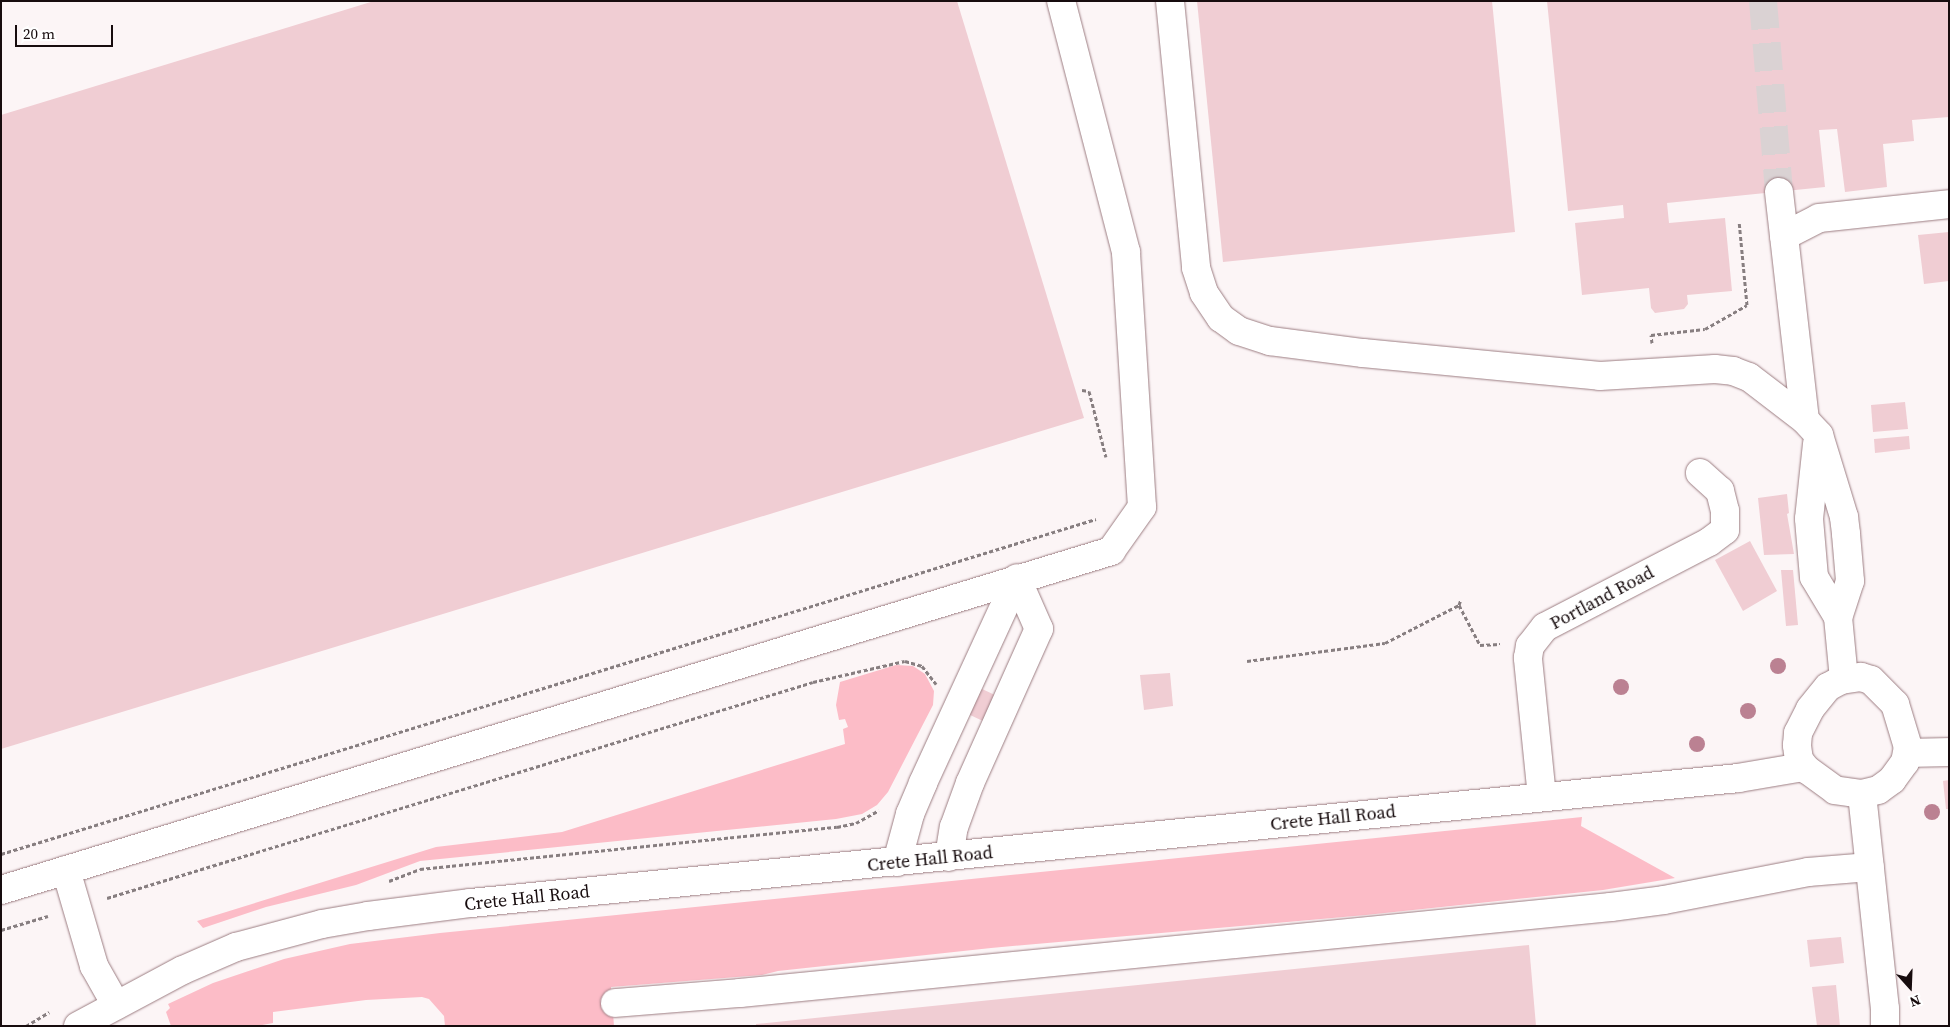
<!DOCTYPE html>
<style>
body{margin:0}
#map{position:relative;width:1950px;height:1027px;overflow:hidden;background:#fcf5f6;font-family:"Source Serif 4",serif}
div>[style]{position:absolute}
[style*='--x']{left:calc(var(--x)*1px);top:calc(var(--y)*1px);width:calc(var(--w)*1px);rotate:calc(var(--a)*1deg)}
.green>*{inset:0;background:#fcbcc7}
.building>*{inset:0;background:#f0cdd3}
.minor-tunnel>*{height:28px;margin-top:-14px;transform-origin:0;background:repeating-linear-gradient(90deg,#dad2d3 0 28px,transparent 0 42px)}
.path>*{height:3px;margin-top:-1.5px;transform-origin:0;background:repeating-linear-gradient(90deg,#877e80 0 4px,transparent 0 6.5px)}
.roads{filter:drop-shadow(0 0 1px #9c7d82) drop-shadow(0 0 1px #9c7d82)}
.minor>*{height:28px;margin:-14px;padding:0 14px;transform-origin:14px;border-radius:14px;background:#fff}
.trees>*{width:16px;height:16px;margin:-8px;border-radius:50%;background:#bb8192}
span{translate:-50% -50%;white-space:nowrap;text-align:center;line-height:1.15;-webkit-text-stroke:4px #fff;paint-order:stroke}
.street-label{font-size:18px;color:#170c0e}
.frame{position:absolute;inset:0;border:2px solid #170c0e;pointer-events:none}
.north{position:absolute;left:1885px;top:962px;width:50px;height:50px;-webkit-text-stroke:4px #fff;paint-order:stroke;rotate:160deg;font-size:14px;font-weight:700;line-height:20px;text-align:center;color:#170c0e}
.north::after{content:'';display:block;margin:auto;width:18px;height:22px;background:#170c0e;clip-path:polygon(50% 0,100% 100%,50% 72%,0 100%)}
.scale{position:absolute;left:15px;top:25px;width:98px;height:22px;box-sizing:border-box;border:2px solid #170c0e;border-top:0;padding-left:6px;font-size:15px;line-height:18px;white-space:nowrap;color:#170c0e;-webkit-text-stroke:4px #fff;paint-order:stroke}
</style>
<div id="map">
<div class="green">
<div style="clip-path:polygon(896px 665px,913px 666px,925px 674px,934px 691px,933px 705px,888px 792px,877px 805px,862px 814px,836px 819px,420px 861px,356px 885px,266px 907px,203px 928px,197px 921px,436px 847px,562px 832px,845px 744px,843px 729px,848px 727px,845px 719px,839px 720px,836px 705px,840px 682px)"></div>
<div style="clip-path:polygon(1582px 817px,1581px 826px,1675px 878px,1603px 890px,1366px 915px,991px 948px,778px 971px,762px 975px,611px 987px,614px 1026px,445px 1026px,444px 1016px,429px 999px,422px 997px,366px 1000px,273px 1012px,273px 1023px,257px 1026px,171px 1026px,166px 1012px,170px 1008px,168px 1004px,213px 983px,284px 959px,350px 944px,440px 933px)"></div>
</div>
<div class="building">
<div style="clip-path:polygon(374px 1px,957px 1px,1084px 418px,1px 749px,1px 115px)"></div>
<div style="clip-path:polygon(1197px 1px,1492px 1px,1515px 232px,1223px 262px)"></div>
<div style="clip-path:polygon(1547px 1px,1949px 1px,1949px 117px,1912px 120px,1914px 141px,1883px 144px,1887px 187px,1845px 192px,1837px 129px,1819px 130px,1825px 187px,1667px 203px,1669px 223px,1725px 218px,1732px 291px,1687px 295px,1688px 304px,1684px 309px,1655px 313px,1651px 308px,1649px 288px,1582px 295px,1575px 223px,1624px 218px,1623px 205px,1568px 211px)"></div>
<div style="clip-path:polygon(1949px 232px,1949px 281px,1924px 284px,1918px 235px)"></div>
<div style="clip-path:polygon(1905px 402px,1908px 429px,1873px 432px,1871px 405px)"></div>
<div style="clip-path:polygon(1909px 436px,1910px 449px,1875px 453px,1874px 439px)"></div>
<div style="clip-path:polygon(1787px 494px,1789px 513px,1787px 514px,1794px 554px,1764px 555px,1758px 498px)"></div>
<div style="clip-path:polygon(1750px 541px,1777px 591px,1743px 611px,1715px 560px)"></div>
<div style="clip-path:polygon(1781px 570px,1793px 570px,1798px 625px,1786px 626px)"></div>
<div style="clip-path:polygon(1170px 673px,1173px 706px,1144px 710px,1140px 675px)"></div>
<div style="clip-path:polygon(980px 688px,997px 696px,985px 722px,968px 714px)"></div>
<div style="clip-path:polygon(1949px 780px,1949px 809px,1946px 809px,1943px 781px)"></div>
<div style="clip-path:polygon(1841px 937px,1844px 963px,1810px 967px,1807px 940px)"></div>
<div style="clip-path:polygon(1529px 945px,1536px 1026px,756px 1026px,756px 1024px)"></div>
<div style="clip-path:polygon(1836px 985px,1840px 1026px,1817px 1026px,1812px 987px)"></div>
</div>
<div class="minor-tunnel">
<div style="--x:1763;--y:1;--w:192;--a:85.2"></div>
</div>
<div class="path">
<div style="--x:1652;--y:343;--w:8;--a:-97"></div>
<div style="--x:1651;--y:335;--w:54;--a:-6.3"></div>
<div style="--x:1705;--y:329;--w:48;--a:-29.7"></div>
<div style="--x:1747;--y:305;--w:84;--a:-95.4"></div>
<div style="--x:1082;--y:390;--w:7;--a:8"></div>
<div style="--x:1089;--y:391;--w:68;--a:75.6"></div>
<div style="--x:1459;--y:605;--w:6;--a:-72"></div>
<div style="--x:1247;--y:661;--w:139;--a:-7.4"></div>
<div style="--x:1385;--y:643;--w:83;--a:-27.2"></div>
<div style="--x:1459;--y:605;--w:45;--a:62.3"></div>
<div style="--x:1480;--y:645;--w:20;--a:-3"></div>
<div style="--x:1;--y:854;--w:1145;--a:-17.01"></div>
<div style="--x:389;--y:881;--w:33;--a:-21"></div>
<div style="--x:420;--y:869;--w:419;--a:-5.8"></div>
<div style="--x:837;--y:827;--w:19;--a:-12"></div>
<div style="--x:856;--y:823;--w:26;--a:-29"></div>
<div style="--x:107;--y:898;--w:738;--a:-17.01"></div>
<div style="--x:813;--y:682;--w:94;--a:-12.9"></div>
<div style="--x:905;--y:661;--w:18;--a:16"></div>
<div style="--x:922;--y:666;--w:23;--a:52"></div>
<div style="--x:1;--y:930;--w:49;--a:-16.6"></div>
<div style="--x:26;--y:1026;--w:27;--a:-31"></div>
</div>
<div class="roads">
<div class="minor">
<div style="--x:1170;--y:1;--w:268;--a:84.4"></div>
<div style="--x:1196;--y:268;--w:26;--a:72"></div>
<div style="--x:1204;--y:293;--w:30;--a:56"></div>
<div style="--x:1221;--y:318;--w:22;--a:36"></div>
<div style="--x:1239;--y:331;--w:33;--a:18"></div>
<div style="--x:1270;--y:341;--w:94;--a:7.4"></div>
<div style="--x:1363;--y:353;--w:238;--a:5.5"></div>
<div style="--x:1600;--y:376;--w:115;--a:-3.5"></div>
<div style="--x:1715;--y:369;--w:18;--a:6"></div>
<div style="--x:1733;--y:371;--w:17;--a:21"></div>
<div style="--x:1749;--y:377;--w:71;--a:37.5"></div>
<div style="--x:1805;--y:420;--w:21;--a:47"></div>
<div style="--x:1819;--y:435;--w:86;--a:73"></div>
<div style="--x:1844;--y:517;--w:17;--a:83"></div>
<div style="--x:1846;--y:534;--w:47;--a:85.1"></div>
<div style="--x:1850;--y:581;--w:38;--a:108"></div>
<div style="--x:1838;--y:617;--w:62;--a:84.5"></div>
<div style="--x:1779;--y:192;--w:229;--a:83.5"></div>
<div style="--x:1784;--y:236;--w:39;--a:-27"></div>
<div style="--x:1819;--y:218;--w:131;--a:-6.1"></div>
<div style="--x:1817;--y:444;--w:75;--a:96.1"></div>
<div style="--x:1809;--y:519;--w:58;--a:85.1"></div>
<div style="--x:1814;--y:577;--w:47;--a:59"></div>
<div style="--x:1861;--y:677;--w:10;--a:17"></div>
<div style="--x:1871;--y:680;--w:34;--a:45"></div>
<div style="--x:1895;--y:704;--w:45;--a:73.2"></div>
<div style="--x:1908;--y:747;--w:15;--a:101"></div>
<div style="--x:1905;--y:762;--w:22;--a:126"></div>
<div style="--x:1892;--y:780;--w:17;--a:144"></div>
<div style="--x:1878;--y:790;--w:16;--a:166"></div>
<div style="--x:1862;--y:794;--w:27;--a:-172"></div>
<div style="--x:1835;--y:790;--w:34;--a:-144"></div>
<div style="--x:1807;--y:770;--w:13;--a:-129"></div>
<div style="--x:1799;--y:760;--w:15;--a:-98"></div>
<div style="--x:1797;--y:745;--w:12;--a:-85"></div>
<div style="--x:1798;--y:733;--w:27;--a:-63"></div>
<div style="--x:1810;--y:709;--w:28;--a:-51"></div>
<div style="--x:1828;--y:687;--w:15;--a:-28"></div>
<div style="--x:1841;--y:680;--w:20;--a:-9"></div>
<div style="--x:1908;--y:753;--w:41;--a:-1.4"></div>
<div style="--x:1862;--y:794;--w:216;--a:83.9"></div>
<div style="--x:1885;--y:1009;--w:17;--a:90"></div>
<div style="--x:1542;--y:797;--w:140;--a:-95.8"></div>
<div style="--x:1528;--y:658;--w:12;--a:-81"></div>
<div style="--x:1530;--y:646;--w:24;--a:-52"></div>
<div style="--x:1545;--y:627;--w:185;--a:-27.4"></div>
<div style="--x:1709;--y:542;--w:20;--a:-37"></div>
<div style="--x:1725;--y:530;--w:19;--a:-90"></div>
<div style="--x:1725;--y:511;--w:21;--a:-104"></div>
<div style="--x:1720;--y:491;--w:27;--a:-138"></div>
<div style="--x:949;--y:857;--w:30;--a:-81"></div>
<div style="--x:954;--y:827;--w:47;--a:-70"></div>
<div style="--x:970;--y:783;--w:169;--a:-65.9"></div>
<div style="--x:1039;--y:629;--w:55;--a:-113.7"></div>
<div style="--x:897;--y:862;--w:50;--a:-74.8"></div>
<div style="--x:910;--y:814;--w:34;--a:-67"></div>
<div style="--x:923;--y:783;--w:225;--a:-65.3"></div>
<div style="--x:66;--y:870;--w:100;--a:73.7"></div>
<div style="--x:94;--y:966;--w:45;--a:60.6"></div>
<div style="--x:1;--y:890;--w:1161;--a:-16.98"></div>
<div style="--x:1111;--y:551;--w:54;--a:-54.8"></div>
<div style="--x:1142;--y:507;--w:256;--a:-93.6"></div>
<div style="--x:1126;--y:252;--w:259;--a:-104.5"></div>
<div style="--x:615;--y:1003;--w:125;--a:-4.6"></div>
<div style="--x:740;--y:993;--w:875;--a:-5.64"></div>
<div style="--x:1611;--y:907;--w:53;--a:-7.5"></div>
<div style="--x:1664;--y:900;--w:147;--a:-11"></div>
<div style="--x:1808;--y:872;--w:62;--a:-4.6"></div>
<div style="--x:78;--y:1026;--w:119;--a:-28.1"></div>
<div style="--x:183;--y:970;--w:58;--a:-23.5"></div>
<div style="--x:236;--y:947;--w:89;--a:-15"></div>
<div style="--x:322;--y:924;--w:47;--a:-9.9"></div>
<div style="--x:368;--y:916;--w:104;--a:-7.2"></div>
<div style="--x:471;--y:903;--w:1273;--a:-5.63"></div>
<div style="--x:1738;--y:778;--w:66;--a:-9.6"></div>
</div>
</div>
<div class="trees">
<div style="left:1778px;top:666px"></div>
<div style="left:1621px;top:687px"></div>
<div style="left:1748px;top:711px"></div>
<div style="left:1697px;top:744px"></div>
<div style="left:1932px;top:812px"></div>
</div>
<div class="street-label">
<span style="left:1602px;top:598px;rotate:-28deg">Portland Road</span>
<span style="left:1333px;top:818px;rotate:-6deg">Crete Hall Road</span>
<span style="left:930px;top:859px;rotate:-6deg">Crete Hall Road</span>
<span style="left:527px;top:898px;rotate:-6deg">Crete Hall Road</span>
</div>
<div class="frame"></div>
<div class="north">N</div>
<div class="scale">20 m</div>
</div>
